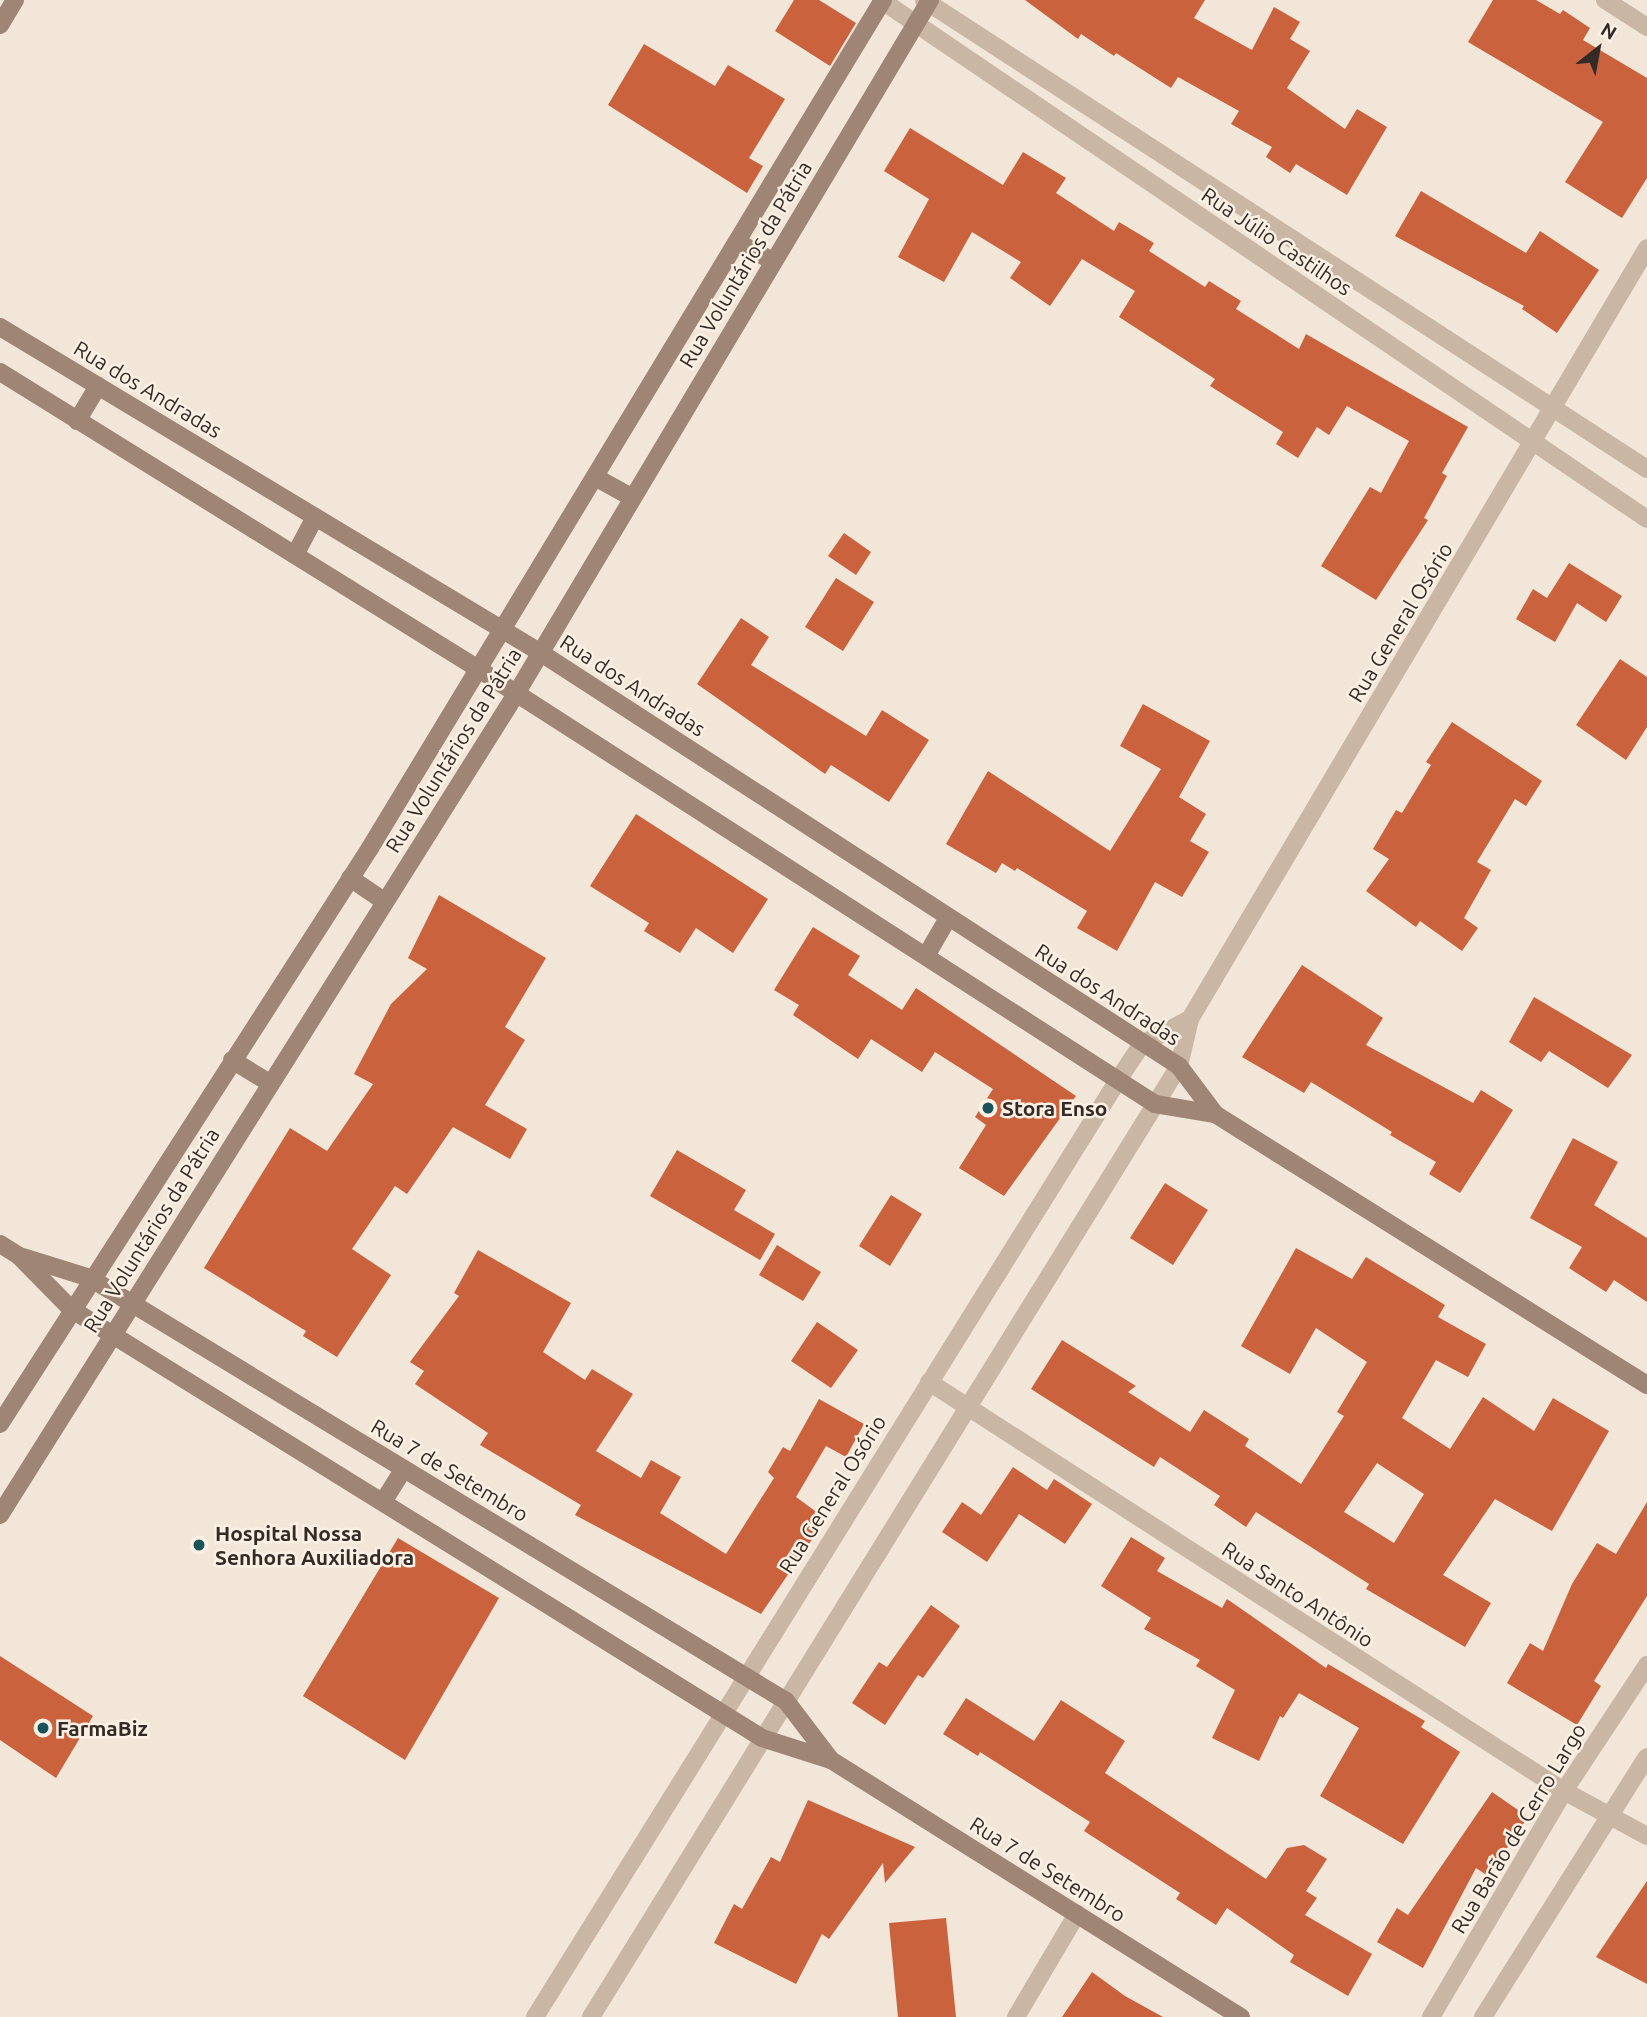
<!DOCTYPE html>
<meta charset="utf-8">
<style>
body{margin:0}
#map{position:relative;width:1647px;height:2017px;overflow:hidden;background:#f2e6d8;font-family:Ubuntu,sans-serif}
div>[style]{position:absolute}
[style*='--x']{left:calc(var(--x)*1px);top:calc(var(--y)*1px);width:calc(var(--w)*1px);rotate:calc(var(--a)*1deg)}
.building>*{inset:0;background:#ca623e}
.street>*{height:18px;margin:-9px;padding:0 9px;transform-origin:9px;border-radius:9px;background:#cab6a4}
.secondary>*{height:18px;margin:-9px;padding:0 9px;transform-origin:9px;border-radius:9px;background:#9e8575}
.dots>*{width:19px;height:19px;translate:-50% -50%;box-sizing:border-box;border:4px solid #faf0e4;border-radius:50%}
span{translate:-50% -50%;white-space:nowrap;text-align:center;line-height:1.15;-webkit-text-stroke:5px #faf0e4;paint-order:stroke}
.street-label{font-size:21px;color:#352b26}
.poi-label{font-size:21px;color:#352b26;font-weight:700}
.left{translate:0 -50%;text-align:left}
.north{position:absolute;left:1563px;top:14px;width:70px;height:70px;-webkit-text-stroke:5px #faf0e4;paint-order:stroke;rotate:31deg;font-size:19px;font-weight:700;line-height:28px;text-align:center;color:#352b26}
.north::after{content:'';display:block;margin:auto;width:24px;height:32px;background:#352b26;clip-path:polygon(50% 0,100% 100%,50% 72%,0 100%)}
</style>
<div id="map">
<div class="building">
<div style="clip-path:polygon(794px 0,819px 0,856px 23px,830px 66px,775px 31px)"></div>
<div style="clip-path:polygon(1025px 0,1205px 0,1194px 18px,1252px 50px,1274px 7px,1300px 22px,1290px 39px,1310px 51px,1287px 88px,1345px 129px,1357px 109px,1387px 127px,1347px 195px,1296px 164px,1290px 173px,1266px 157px,1272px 147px,1231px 124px,1239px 111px,1178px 77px,1171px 88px,1116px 53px,1114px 56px,1081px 34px,1078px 39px)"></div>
<div style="clip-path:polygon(1493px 0,1536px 0,1560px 14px,1563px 10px,1590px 28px,1583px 40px,1647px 78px,1647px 178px,1622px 218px,1565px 182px,1603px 122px,1468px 42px)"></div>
<div style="clip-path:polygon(644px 44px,715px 86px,728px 65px,785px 99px,749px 158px,763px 166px,747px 193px,608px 105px)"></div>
<div style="clip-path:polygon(910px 128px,1003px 185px,1023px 152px,1066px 178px,1056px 193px,1114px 231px,1119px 222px,1154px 243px,1149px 251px,1205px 287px,1209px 281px,1241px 301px,1236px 309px,1299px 349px,1306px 334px,1468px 427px,1442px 473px,1447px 476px,1424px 518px,1428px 520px,1376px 600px,1321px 566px,1370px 487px,1381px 493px,1409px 441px,1347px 406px,1329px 435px,1317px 427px,1298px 458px,1276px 444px,1283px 432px,1210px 386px,1215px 379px,1119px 317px,1135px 291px,1082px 259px,1050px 306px,1010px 278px,1021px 262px,972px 232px,944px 282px,898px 257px,929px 199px,884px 171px)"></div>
<div style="clip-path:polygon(1421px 191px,1526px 253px,1540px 231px,1599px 270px,1557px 333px,1522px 309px,1524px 306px,1395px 236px)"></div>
<div style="clip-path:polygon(844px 533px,871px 552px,856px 575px,828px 556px)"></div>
<div style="clip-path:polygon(1569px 563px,1622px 596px,1606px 622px,1577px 603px,1555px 642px,1516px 619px,1533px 589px,1547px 598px)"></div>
<div style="clip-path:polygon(836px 578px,874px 602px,843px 651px,805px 627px)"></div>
<div style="clip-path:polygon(741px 618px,769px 637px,751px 665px,866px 736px,882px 710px,929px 740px,889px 802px,831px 765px,825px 774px,697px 684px)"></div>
<div style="clip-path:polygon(1620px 659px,1647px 677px,1647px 727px,1626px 760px,1576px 725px)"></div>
<div style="clip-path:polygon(1143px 704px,1210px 741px,1179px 797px,1206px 814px,1190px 841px,1209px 852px,1182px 897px,1155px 882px,1117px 951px,1077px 928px,1087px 911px,1017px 868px,1015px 871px,1002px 863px,996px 873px,946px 844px,988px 771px,1110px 851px,1161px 769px,1120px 746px)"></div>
<div style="clip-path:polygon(1452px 722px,1542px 781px,1526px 806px,1515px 799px,1477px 862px,1491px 870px,1464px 918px,1478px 928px,1462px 951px,1420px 921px,1416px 927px,1366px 891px,1389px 859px,1373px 849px,1396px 810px,1402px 813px,1431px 765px,1426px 762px)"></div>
<div style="clip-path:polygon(636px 814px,768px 899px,733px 953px,696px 928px,680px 953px,644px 931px,649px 923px,590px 886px)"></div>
<div style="clip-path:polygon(439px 895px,546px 958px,505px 1027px,525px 1040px,485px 1105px,527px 1129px,510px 1159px,453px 1127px,407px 1194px,395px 1186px,352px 1249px,391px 1275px,337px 1357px,303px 1336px,306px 1331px,204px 1268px,290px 1128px,327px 1151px,373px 1084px,354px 1074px,391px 1004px,427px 969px,408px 958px)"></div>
<div style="clip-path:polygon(813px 927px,860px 956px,848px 975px,902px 1010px,916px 988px,1076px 1096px,1004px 1196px,959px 1168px,986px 1125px,975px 1117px,993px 1089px,935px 1052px,922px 1072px,871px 1039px,858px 1059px,793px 1015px,799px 1005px,774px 990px)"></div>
<div style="clip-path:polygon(1302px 965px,1383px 1018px,1366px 1045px,1473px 1103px,1481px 1090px,1513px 1110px,1460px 1193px,1429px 1174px,1436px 1162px,1390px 1135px,1392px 1132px,1311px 1082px,1304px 1093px,1242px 1057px)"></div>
<div style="clip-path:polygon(1534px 997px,1632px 1055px,1608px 1088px,1549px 1051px,1541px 1062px,1509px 1042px)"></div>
<div style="clip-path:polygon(1573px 1138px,1618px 1162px,1594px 1205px,1647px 1238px,1647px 1302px,1614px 1280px,1606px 1292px,1569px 1268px,1582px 1247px,1530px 1218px)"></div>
<div style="clip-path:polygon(677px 1150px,746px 1190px,734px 1210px,775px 1234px,760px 1260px,650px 1196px)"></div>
<div style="clip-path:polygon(1165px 1183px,1208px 1210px,1173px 1265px,1130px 1238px)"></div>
<div style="clip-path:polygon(891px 1195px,922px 1214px,890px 1266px,859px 1246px)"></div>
<div style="clip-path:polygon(777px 1245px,821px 1272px,803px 1301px,759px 1275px)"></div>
<div style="clip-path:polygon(evenodd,1296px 1248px,1352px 1279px,1366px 1257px,1445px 1305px,1438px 1317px,1486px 1344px,1468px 1377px,1436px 1360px,1402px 1418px,1450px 1449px,1483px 1397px,1534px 1431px,1553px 1398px,1609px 1431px,1552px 1531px,1495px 1499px,1443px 1575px,1491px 1603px,1465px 1647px,1366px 1589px,1369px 1584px,1256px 1512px,1246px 1527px,1214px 1505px,1220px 1496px,1160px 1457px,1154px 1467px,1031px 1389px,1062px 1340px,1136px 1386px,1128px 1392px,1190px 1432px,1204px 1410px,1249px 1439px,1245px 1446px,1301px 1484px,1344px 1416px,1337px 1412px,1367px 1362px,1316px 1328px,1290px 1374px,1241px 1346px,1296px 1248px,1377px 1463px,1424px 1494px,1394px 1543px,1344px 1512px,1377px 1463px)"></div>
<div style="clip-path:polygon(478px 1250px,571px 1303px,543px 1352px,585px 1380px,592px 1369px,633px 1394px,596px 1451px,641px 1478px,651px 1460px,681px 1477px,660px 1513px,726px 1554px,774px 1478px,768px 1472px,783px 1447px,790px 1451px,819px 1399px,864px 1424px,846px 1457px,826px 1446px,796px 1497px,826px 1519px,761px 1614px,575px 1515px,581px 1505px,480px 1445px,488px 1433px,415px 1384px,424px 1371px,410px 1362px,459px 1296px,454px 1293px)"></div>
<div style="clip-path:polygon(817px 1322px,858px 1350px,831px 1388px,791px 1361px)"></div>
<div style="clip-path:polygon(1013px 1467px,1047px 1490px,1054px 1479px,1092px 1504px,1065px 1544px,1019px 1514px,987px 1562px,942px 1532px,962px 1502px,981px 1515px)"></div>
<div style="clip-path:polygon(1647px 1502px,1647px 1596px,1594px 1681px,1601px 1686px,1577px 1725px,1507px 1683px,1530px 1643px,1543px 1651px,1572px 1584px,1597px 1543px,1616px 1554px)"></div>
<div style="clip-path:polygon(1131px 1537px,1165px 1558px,1157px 1571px,1222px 1608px,1227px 1599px,1326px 1668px,1328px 1664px,1425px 1721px,1421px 1727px,1460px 1752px,1403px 1844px,1320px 1796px,1359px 1728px,1299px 1693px,1283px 1718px,1280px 1716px,1259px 1761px,1212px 1738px,1235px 1690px,1196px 1666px,1200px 1660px,1144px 1629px,1151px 1618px,1101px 1586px)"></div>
<div style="clip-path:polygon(398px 1538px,499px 1598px,405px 1760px,303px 1696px)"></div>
<div style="clip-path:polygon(931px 1605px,960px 1626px,923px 1678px,918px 1675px,885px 1725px,852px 1703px,879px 1662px,887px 1667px)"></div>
<div style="clip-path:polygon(0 1656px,93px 1716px,56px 1778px,0 1740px)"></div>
<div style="clip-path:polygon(966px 1698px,1034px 1741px,1061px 1700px,1125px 1741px,1105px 1773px,1266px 1879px,1287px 1848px,1304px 1845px,1327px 1859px,1306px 1891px,1317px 1898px,1305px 1915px,1372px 1954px,1348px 1996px,1290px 1962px,1294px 1955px,1227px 1908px,1216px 1925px,1176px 1899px,1180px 1893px,1084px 1831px,1090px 1822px,980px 1752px,978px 1756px,943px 1734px)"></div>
<div style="clip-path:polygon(1492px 1792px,1528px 1817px,1488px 1876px,1476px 1868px,1423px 1968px,1377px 1942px,1397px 1908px,1408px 1915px)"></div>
<div style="clip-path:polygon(808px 1800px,915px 1847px,885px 1883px,883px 1863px,829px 1939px,822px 1934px,796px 1984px,714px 1943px,734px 1904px,742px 1909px,771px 1857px,780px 1862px)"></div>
<div style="clip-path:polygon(1647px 1881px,1647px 1984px,1596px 1957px)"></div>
<div style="clip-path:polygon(946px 1918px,956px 2017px,898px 2017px,889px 1923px)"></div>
<div style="clip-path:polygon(1092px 1972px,1125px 1996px,1163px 2017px,1062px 2017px)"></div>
</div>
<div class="street">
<div style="--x:881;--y:0;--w:925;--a:34.12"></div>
<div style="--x:924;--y:0;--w:862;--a:32.97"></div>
<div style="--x:1605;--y:0;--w:50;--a:32.7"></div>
<div style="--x:929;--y:1382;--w:755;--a:32.79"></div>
<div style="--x:1564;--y:1791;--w:94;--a:28.5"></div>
<div style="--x:535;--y:2017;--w:1104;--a:-58.11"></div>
<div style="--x:1118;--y:1080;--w:43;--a:-56.3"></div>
<div style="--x:1142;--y:1044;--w:54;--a:-27.5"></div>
<div style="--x:591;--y:2017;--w:1118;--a:-58.27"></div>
<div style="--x:1179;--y:1066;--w:48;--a:-76.8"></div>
<div style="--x:1190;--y:1019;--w:896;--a:-59.34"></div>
<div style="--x:1016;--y:2017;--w:120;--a:-59.4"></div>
<div style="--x:1431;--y:2017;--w:262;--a:-59.5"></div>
<div style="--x:1564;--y:1791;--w:151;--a:-56.6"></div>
<div style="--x:1483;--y:2017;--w:307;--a:-57.8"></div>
</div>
<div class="secondary">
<div style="--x:0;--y:25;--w:29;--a:-59"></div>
<div style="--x:737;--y:242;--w:40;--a:28"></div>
<div style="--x:0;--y:327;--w:632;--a:31.07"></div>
<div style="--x:541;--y:653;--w:760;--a:32.92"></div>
<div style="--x:1179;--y:1066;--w:60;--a:53.1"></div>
<div style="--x:1215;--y:1114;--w:510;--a:32.1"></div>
<div style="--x:0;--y:372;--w:561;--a:31.82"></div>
<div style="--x:477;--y:668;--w:806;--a:32.74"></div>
<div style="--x:1155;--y:1104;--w:61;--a:9.5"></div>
<div style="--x:77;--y:421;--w:41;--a:-59"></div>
<div style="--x:595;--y:477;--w:43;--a:28.9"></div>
<div style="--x:295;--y:555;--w:43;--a:-62.2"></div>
<div style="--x:350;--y:878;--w:41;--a:34.1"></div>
<div style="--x:926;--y:956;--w:44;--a:-59.9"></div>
<div style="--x:232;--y:1060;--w:42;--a:31.4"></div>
<div style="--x:0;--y:1244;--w:22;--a:32"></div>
<div style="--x:19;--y:1256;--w:74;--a:45.5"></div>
<div style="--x:71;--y:1309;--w:813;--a:31.83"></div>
<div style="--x:762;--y:1738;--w:72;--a:17.7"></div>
<div style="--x:831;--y:1760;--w:484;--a:32.1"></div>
<div style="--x:23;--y:1257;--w:70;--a:17.4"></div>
<div style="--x:90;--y:1278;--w:814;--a:31.29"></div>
<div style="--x:786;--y:1701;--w:74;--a:52.7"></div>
<div style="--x:0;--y:1424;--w:685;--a:-57.28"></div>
<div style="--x:370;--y:848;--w:991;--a:-58.83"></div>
<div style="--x:383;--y:1502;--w:39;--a:-58"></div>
<div style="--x:0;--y:1515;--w:970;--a:-57.85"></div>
<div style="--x:516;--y:694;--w:808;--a:-59.18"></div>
</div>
<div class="dots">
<div style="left:988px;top:1108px;background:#1a5358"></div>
<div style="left:199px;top:1545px;background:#1a5358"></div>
<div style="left:43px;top:1728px;background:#1a5358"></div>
</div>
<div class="street-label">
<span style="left:1277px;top:241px;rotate:34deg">Rua Júlio Castilhos</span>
<span style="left:745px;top:264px;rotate:-59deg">Rua Voluntários da Pátria</span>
<span style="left:148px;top:389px;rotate:31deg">Rua dos Andradas</span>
<span style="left:1400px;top:622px;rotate:-59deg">Rua General Osório</span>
<span style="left:633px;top:685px;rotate:33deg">Rua dos Andradas</span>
<span style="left:453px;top:750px;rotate:-58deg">Rua Voluntários da Pátria</span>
<span style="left:1108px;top:994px;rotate:33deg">Rua dos Andradas</span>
<span style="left:151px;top:1230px;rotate:-58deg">Rua Voluntários da Pátria</span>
<span style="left:450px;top:1470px;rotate:31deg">Rua 7 de Setembro</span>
<span style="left:832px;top:1494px;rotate:-58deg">Rua General Osório</span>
<span style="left:1298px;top:1594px;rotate:33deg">Rua Santo Antônio</span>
<span style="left:1518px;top:1828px;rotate:-59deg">Rua Barão de Cerro Largo</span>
<span style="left:1048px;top:1869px;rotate:32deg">Rua 7 de Setembro</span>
</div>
<div class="poi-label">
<span class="left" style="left:1002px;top:1108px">Stora Enso</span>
<span class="left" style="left:215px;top:1545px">Hospital Nossa<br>Senhora Auxiliadora</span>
<span class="left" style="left:57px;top:1728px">FarmaBiz</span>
</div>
<div class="north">N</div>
</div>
